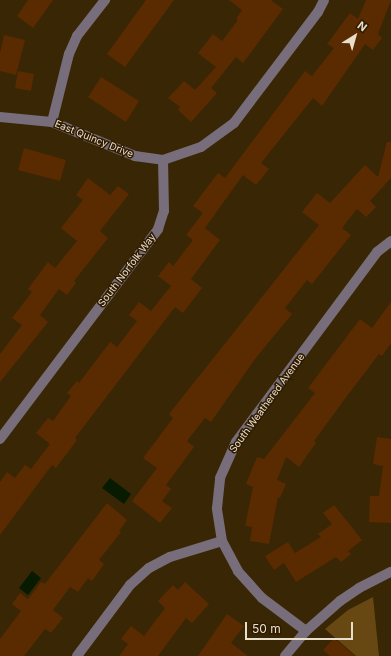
<!DOCTYPE html>
<style>
body{margin:0}
#map{position:relative;width:391px;height:656px;overflow:hidden;background:#392604;font-family:Inter,sans-serif}
div>[style]{position:absolute}
[style*='--x']{left:calc(var(--x)*1px);top:calc(var(--y)*1px);width:calc(var(--w)*1px);rotate:calc(var(--a)*1deg)}
.green>*{inset:0;background:#674812}
.water>*{inset:0;background:#081b01}
.building>*{inset:0;background:#5a2b00}
.minor>*{height:10px;margin:-5px;padding:0 5px;transform-origin:5px;border-radius:5px;background:#776d7b}
span{translate:-50% -50%;white-space:nowrap;text-align:center;line-height:1.15;-webkit-text-stroke:3px #2f1c00;paint-order:stroke}
.street-label{font-size:10px;color:#e9ddcb}
.north{position:absolute;left:335px;top:16px;width:40px;height:40px;-webkit-text-stroke:3px #2f1c00;paint-order:stroke;rotate:37deg;font-size:11px;font-weight:700;line-height:16px;text-align:center;color:#e9ddcb}
.north::after{content:'';display:block;margin:auto;width:14px;height:18px;background:#e9ddcb;clip-path:polygon(50% 0,100% 100%,50% 72%,0 100%)}
.scale{position:absolute;left:245px;top:622px;width:108px;height:18px;box-sizing:border-box;border:2px solid #e9ddcb;border-top:0;padding-left:5px;font-size:12px;line-height:14px;white-space:nowrap;color:#e9ddcb;-webkit-text-stroke:3px #2f1c00;paint-order:stroke}
</style>
<div id="map">
<div class="green">
<div style="clip-path:polygon(373px 597px,379px 656px,356px 656px,325px 629px,348px 610px)"></div>
</div>
<div class="water">
<div style="clip-path:polygon(110px 478px,131px 494px,124px 504px,102px 488px)"></div>
<div style="clip-path:polygon(32px 571px,41px 578px,28px 595px,19px 588px)"></div>
</div>
<div class="building">
<div style="clip-path:polygon(28px 0,53px 0,33px 28px,17px 16px)"></div>
<div style="clip-path:polygon(146px 0,174px 0,125px 67px,107px 54px)"></div>
<div style="clip-path:polygon(229px 0,271px 0,283px 9px,243px 63px,236px 57px,211px 88px,217px 93px,191px 122px,178px 110px,180px 107px,168px 98px,184px 81px,195px 90px,216px 67px,198px 53px,213px 34px,222px 41px,238px 20px,236px 19px,242px 10px)"></div>
<div style="clip-path:polygon(366px 0,391px 0,378px 34px,382px 38px,373px 50px,365px 44px,322px 106px,313px 98px,261px 163px,269px 169px,256px 185px,243px 175px,205px 228px,220px 240px,191px 279px,202px 288px,183px 313px,175px 307px,75px 438px,77px 440px,56px 468px,52px 465px,0 535px,0 482px,7px 472px,15px 478px,25px 465px,31px 469px,50px 444px,36px 433px,48px 418px,53px 421px,71px 396px,67px 393px,77px 381px,79px 383px,110px 342px,117px 347px,137px 321px,129px 315px,139px 302px,151px 311px,171px 286px,158px 276px,169px 262px,173px 266px,193px 240px,186px 235px,203px 213px,193px 206px,218px 173px,225px 178px,305px 71px,312px 76px,334px 48px,327px 44px,350px 13px,358px 19px)"></div>
<div style="clip-path:polygon(4px 35px,25px 40px,16px 75px,0 71px,0 53px)"></div>
<div style="clip-path:polygon(18px 71px,34px 74px,31px 91px,15px 88px)"></div>
<div style="clip-path:polygon(101px 77px,139px 101px,126px 122px,88px 97px)"></div>
<div style="clip-path:polygon(387px 142px,391px 142px,391px 178px,370px 201px,376px 207px,366px 217px,357px 209px,342px 228px,351px 235px,312px 284px,307px 280px,285px 308px,292px 314px,255px 359px,211px 422px,205px 418px,187px 441px,194px 447px,166px 485px,171px 489px,162px 501px,172px 508px,160px 523px,132px 501px,157px 468px,143px 458px,173px 418px,169px 414px,319px 225px,302px 212px,317px 193px,330px 203px,365px 165px,378px 177px)"></div>
<div style="clip-path:polygon(24px 148px,66px 160px,60px 181px,18px 170px)"></div>
<div style="clip-path:polygon(88px 178px,110px 195px,118px 186px,129px 194px,100px 231px,108px 238px,74px 281px,76px 283px,67px 295px,59px 289px,40px 315px,48px 322px,0 382px,0 354px,22px 325px,12px 318px,32px 292px,28px 289px,48px 262px,55px 268px,77px 241px,61px 228px,83px 200px,76px 195px)"></div>
<div style="clip-path:polygon(391px 302px,391px 343px,382px 356px,379px 354px,347px 396px,314px 441px,316px 443px,299px 467px,286px 457px,277px 480px,286px 484px,280px 498px,278px 497px,269px 544px,250px 541px,252px 527px,245px 526px,253px 487px,246px 484px,257px 457px,264px 459px,315px 393px,308px 388px,360px 319px,372px 328px)"></div>
<div style="clip-path:polygon(377px 437px,391px 439px,391px 523px,369px 522px,370px 496px,379px 496px,383px 466px,373px 464px)"></div>
<div style="clip-path:polygon(107px 503px,127px 520px,119px 531px,121px 532px,99px 560px,104px 564px,92px 581px,88px 578px,78px 592px,70px 587px,53px 610px,63px 618px,51px 633px,45px 629px,24px 656px,0 656px,0 639px,21px 611px,12px 604px,20px 593px,28px 599px,41px 582px,45px 584px)"></div>
<div style="clip-path:polygon(334px 505px,362px 540px,348px 551px,351px 554px,341px 562px,336px 557px,296px 582px,284px 563px,274px 570px,265px 556px,288px 542px,295px 553px,321px 537px,318px 534px,332px 524px,323px 513px)"></div>
<div style="clip-path:polygon(185px 582px,209px 604px,192px 623px,186px 618px,158px 656px,119px 656px,128px 644px,121px 639px,131px 626px,144px 636px,165px 608px,158px 601px,173px 585px,178px 590px)"></div>
<div style="clip-path:polygon(227px 614px,244px 626px,231px 643px,248px 656px,198px 656px)"></div>
<div style="clip-path:polygon(334px 638px,355px 656px,330px 656px,323px 650px)"></div>
</div>
<div class="minor">
<div style="--x:0;--y:117;--w:52;--a:5.5"></div>
<div style="--x:52;--y:122;--w:90;--a:22.3"></div>
<div style="--x:135;--y:156;--w:28;--a:8"></div>
<div style="--x:52;--y:122;--w:70;--a:-76"></div>
<div style="--x:69;--y:54;--w:20;--a:-66"></div>
<div style="--x:77;--y:36;--w:46;--a:-52.1"></div>
<div style="--x:0;--y:439;--w:263;--a:-53"></div>
<div style="--x:158;--y:229;--w:19;--a:-72"></div>
<div style="--x:164;--y:211;--w:51;--a:-91.1"></div>
<div style="--x:163;--y:160;--w:40;--a:-18.9"></div>
<div style="--x:201;--y:147;--w:41;--a:-36"></div>
<div style="--x:234;--y:123;--w:139;--a:-52.9"></div>
<div style="--x:318;--y:12;--w:13;--a:-63"></div>
<div style="--x:306;--y:631;--w:55;--a:-143.1"></div>
<div style="--x:262;--y:598;--w:36;--a:-132"></div>
<div style="--x:238;--y:571;--w:34;--a:-118"></div>
<div style="--x:222;--y:541;--w:33;--a:-99"></div>
<div style="--x:217;--y:508;--w:30;--a:-84"></div>
<div style="--x:220;--y:478;--w:39;--a:-66"></div>
<div style="--x:236;--y:442;--w:237;--a:-53.4"></div>
<div style="--x:377;--y:252;--w:18;--a:-38"></div>
<div style="--x:77;--y:656;--w:89;--a:-53.3"></div>
<div style="--x:130;--y:585;--w:25;--a:-42"></div>
<div style="--x:149;--y:568;--w:24;--a:-28"></div>
<div style="--x:170;--y:557;--w:54;--a:-17.1"></div>
<div style="--x:285;--y:656;--w:33;--a:-50"></div>
<div style="--x:306;--y:631;--w:45;--a:-41.4"></div>
<div style="--x:340;--y:601;--w:23;--a:-34"></div>
<div style="--x:359;--y:588;--w:36;--a:-27"></div>
</div>
<div class="street-label">
<span style="left:94px;top:139px;rotate:22deg">East Quincy Drive</span>
<span style="left:127px;top:270px;rotate:-53deg">South Norfolk Way</span>
<span style="left:267px;top:403px;rotate:-54deg">South Weathered Avenue</span>
</div>
<div class="north">N</div>
<div class="scale">50 m</div>
</div>
